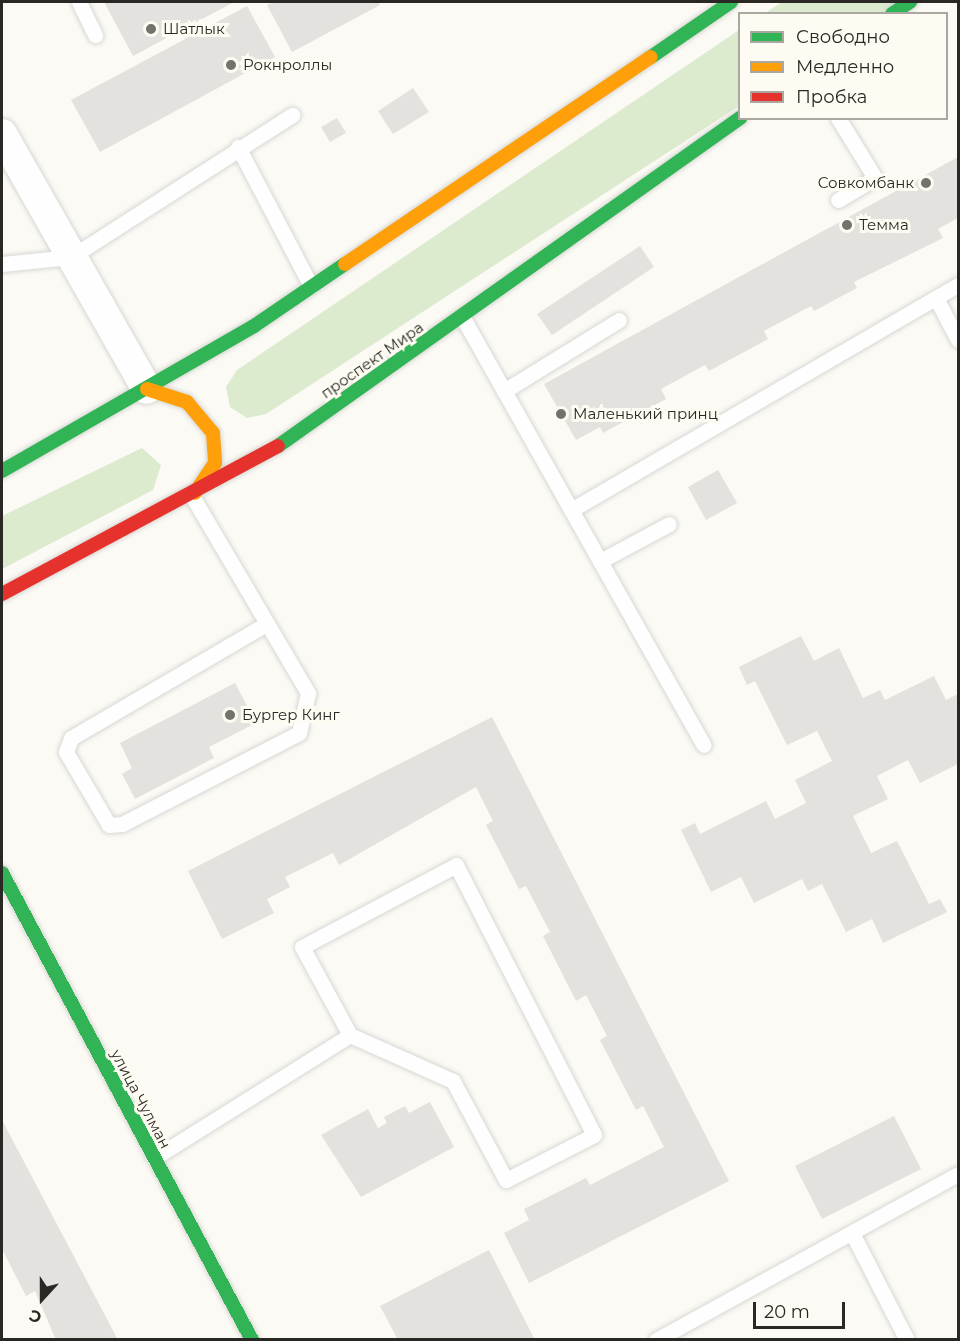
<!DOCTYPE html>
<meta charset="utf-8">
<style>
body{margin:0}
#map{position:relative;width:960px;height:1341px;overflow:hidden;background:#fbfaf5;font-family:Montserrat,sans-serif}
div>[style]{position:absolute}
[style*='--x']{left:calc(var(--x)*1px);top:calc(var(--y)*1px);width:calc(var(--w)*1px);rotate:calc(var(--a)*1deg)}
.green>*{inset:0;background:#dceace}
.building>*{inset:0;background:#e3e2de}
.roads{filter:drop-shadow(0 0 2px #d8d7d3) drop-shadow(0 0 2px #d8d7d3)}
.lane>*{height:15px;margin:-7.5px;padding:0 7.5px;transform-origin:7.5px;border-radius:7.5px;background:#fefefe}
.street>*{height:30px;margin:-15px;padding:0 15px;transform-origin:15px;border-radius:15px;background:#fefefe}
.fast>*{height:14px;margin:-7px;padding:0 7px;transform-origin:7px;border-radius:7px;background:#30b455}
.slow>*{height:14px;margin:-7px;padding:0 7px;transform-origin:7px;border-radius:7px;background:#ff9f0a}
.jam>*{height:14px;margin:-7px;padding:0 7px;transform-origin:7px;border-radius:7px;background:#e5322d}
.dots>*{width:16px;height:16px;translate:-50% -50%;box-sizing:border-box;border:3px solid #fefbf2;border-radius:50%}
span{translate:-50% -50%;white-space:nowrap;text-align:center;line-height:1.15;-webkit-text-stroke:6px #fefbf2;paint-order:stroke}
.poi-label{font-size:15px;color:#2a2824}
.left{translate:0 -50%;text-align:left}
.right{translate:-100% -50%;text-align:right}
.street-label{font-size:15px;color:#2a2824}
.frame{position:absolute;inset:0;border:3px solid #2a2824;pointer-events:none}
.legend{position:absolute;left:738px;top:12px;width:210px;height:108px;box-sizing:border-box;background:#fefbf2;border:2px solid #a9a7a0;margin:0;padding:8px 10px;list-style:none;font-size:18px;color:#2a2824}
.legend li{display:flex;align-items:center;gap:12px;height:30px}
.legend b{width:30px;border:2px solid #a9a7a0}
.north{position:absolute;left:12px;top:1269px;width:60px;height:60px;-webkit-text-stroke:4px #fefbf2;paint-order:stroke;rotate:201deg;font-size:16px;font-weight:700;line-height:24px;text-align:center;color:#2a2824}
.north::after{content:'';display:block;margin:auto;width:21px;height:27px;background:#2a2824;clip-path:polygon(50% 0,100% 100%,50% 72%,0 100%)}
.scale{position:absolute;left:753px;top:1302px;width:92px;height:27px;box-sizing:border-box;border:3px solid #2a2824;border-top:0;padding-left:8px;font-size:18px;line-height:21px;white-space:nowrap;color:#2a2824;-webkit-text-stroke:4px #fefbf2;paint-order:stroke}
</style>
<div id="map">
<div class="green">
<div style="clip-path:polygon(782px 2px,900px 2px,881px 13px,764px 14px)"></div>
<div style="clip-path:polygon(739px 30px,739px 106px,266px 414px,247px 418px,230px 407px,226px 387px,237px 370px)"></div>
<div style="clip-path:polygon(142px 448px,161px 465px,153px 490px,2px 569px,2px 516px)"></div>
</div>
<div class="building">
<div style="clip-path:polygon(104px 2px,234px 2px,133px 56px)"></div>
<div style="clip-path:polygon(274px 2px,378px 2px,380px 5px,292px 52px,267px 5px)"></div>
<div style="clip-path:polygon(247px 6px,275px 57px,100px 152px,71px 100px)"></div>
<div style="clip-path:polygon(413px 88px,429px 112px,393px 134px,378px 111px)"></div>
<div style="clip-path:polygon(337px 118px,346px 133px,330px 142px,321px 127px)"></div>
<div style="clip-path:polygon(958px 157px,958px 218px,938px 229px,943px 238px,854px 282px,857px 288px,814px 311px,811px 306px,764px 331px,768px 339px,709px 371px,705px 365px,661px 389px,666px 399px,603px 433px,600px 427px,576px 440px,544px 384px)"></div>
<div style="clip-path:polygon(640px 246px,654px 267px,552px 335px,537px 314px)"></div>
<div style="clip-path:polygon(718px 470px,737px 503px,706px 520px,688px 487px)"></div>
<div style="clip-path:polygon(801px 636px,814px 661px,839px 648px,863px 698px,880px 690px,885px 700px,934px 676px,946px 700px,958px 694px,958px 764px,920px 783px,908px 760px,877px 776px,888px 799px,853px 816px,871px 853px,897px 841px,929px 904px,940px 899px,947px 912px,883px 943px,872px 919px,846px 932px,822px 884px,808px 891px,802px 879px,754px 903px,741px 877px,711px 892px,681px 830px,695px 823px,700px 834px,766px 801px,775px 819px,806px 803px,795px 780px,832px 761px,817px 731px,787px 745px,755px 681px,747px 685px,739px 667px)"></div>
<div style="clip-path:polygon(235px 683px,256px 723px,209px 747px,214px 758px,135px 799px,122px 774px,132px 768px,120px 743px)"></div>
<div style="clip-path:polygon(492px 717px,729px 1181px,529px 1283px,504px 1233px,529px 1220px,524px 1209px,586px 1178px,590px 1185px,664px 1147px,643px 1106px,636px 1110px,600px 1040px,607px 1036px,586px 995px,576px 1001px,543px 936px,550px 932px,526px 886px,519px 889px,486px 825px,493px 821px,476px 787px,339px 865px,333px 853px,285px 877px,290px 887px,267px 899px,274px 913px,222px 939px,188px 871px)"></div>
<div style="clip-path:polygon(430px 1102px,454px 1147px,361px 1197px,321px 1135px,368px 1109px,378px 1128px,387px 1123px,384px 1117px,405px 1106px,409px 1113px)"></div>
<div style="clip-path:polygon(894px 1116px,921px 1169px,822px 1219px,795px 1166px)"></div>
<div style="clip-path:polygon(2px 1120px,118px 1340px,56px 1340px,35px 1291px,26px 1296px,2px 1249px)"></div>
<div style="clip-path:polygon(489px 1250px,535px 1340px,398px 1340px,380px 1306px)"></div>
</div>
<div class="roads">
<div class="lane">
<div style="--x:79;--y:2;--w:37;--a:64"></div>
<div style="--x:838;--y:118;--w:70;--a:58.3"></div>
<div style="--x:875;--y:178;--w:43;--a:149.3"></div>
<div style="--x:238;--y:147;--w:157;--a:62.3"></div>
<div style="--x:2;--y:264;--w:69;--a:-5.8"></div>
<div style="--x:71;--y:257;--w:263;--a:-32.7"></div>
<div style="--x:936;--y:298;--w:47;--a:62.4"></div>
<div style="--x:463;--y:318;--w:490;--a:60.6"></div>
<div style="--x:504;--y:391;--w:135;--a:-31.7"></div>
<div style="--x:192;--y:496;--w:229;--a:59.5"></div>
<div style="--x:308;--y:693;--w:41;--a:102.7"></div>
<div style="--x:299;--y:733;--w:199;--a:152.8"></div>
<div style="--x:122;--y:824;--w:13;--a:176"></div>
<div style="--x:109;--y:825;--w:85;--a:-120.5"></div>
<div style="--x:66;--y:752;--w:15;--a:-70"></div>
<div style="--x:71;--y:738;--w:226;--a:-30.3"></div>
<div style="--x:571;--y:510;--w:448;--a:-30.2"></div>
<div style="--x:600;--y:561;--w:78;--a:-28.2"></div>
<div style="--x:154;--y:1158;--w:231;--a:-32.1"></div>
<div style="--x:350;--y:1035;--w:100;--a:-118.6"></div>
<div style="--x:302;--y:947;--w:174;--a:-28"></div>
<div style="--x:456;--y:865;--w:303;--a:62.9"></div>
<div style="--x:594;--y:1135;--w:99;--a:152.9"></div>
<div style="--x:506;--y:1180;--w:112;--a:-118.2"></div>
<div style="--x:453;--y:1081;--w:113;--a:-155.9"></div>
<div style="--x:852;--y:1233;--w:120;--a:62.8"></div>
<div style="--x:656;--y:1340;--w:345;--a:-28.8"></div>
</div>
<div class="street">
<div style="--x:2;--y:134;--w:293;--a:60.4"></div>
</div>
<div class="fast">
<div style="--x:892;--y:14;--w:22;--a:-34"></div>
<div style="--x:651;--y:57;--w:97;--a:-34.5"></div>
<div style="--x:278;--y:446;--w:567;--a:-35.37"></div>
<div style="--x:2;--y:471;--w:291;--a:-29.9"></div>
<div style="--x:254;--y:326;--w:110;--a:-34.3"></div>
<div style="--x:2;--y:873;--w:530;--a:61.84"></div>
</div>
<div class="slow">
<div style="--x:345;--y:264;--w:369;--a:-34.1"></div>
<div style="--x:147;--y:389;--w:42;--a:18"></div>
<div style="--x:187;--y:402;--w:40;--a:50"></div>
<div style="--x:213;--y:433;--w:30;--a:86"></div>
<div style="--x:215;--y:463;--w:36;--a:124"></div>
</div>
<div class="jam">
<div style="--x:2;--y:594;--w:313;--a:-28.2"></div>
</div>
</div>
<div class="dots">
<div style="left:151px;top:29px;background:#73726d"></div>
<div style="left:231px;top:65px;background:#73726d"></div>
<div style="left:926px;top:183px;background:#73726d"></div>
<div style="left:847px;top:225px;background:#73726d"></div>
<div style="left:561px;top:414px;background:#73726d"></div>
<div style="left:230px;top:715px;background:#73726d"></div>
</div>
<div class="poi-label">
<span class="left" style="left:163px;top:29px">Шатлык</span>
<span class="left" style="left:243px;top:65px">Рокнроллы</span>
<span class="right" style="left:914px;top:183px">Совкомбанк</span>
<span class="left" style="left:859px;top:225px">Темма</span>
<span class="left" style="left:573px;top:414px">Маленький принц</span>
<span class="left" style="left:242px;top:715px">Бургер Кинг</span>
</div>
<div class="street-label">
<span style="left:372px;top:360px;rotate:-35deg">проспект Мира</span>
<span style="left:141px;top:1099px;rotate:62deg">улица Чулман</span>
</div>
<div class="frame"></div>
<ul class="legend">
<li><b style="height:8px;background:#30b455"></b>Свободно</li>
<li><b style="height:8px;background:#ff9f0a"></b>Медленно</li>
<li><b style="height:8px;background:#e5322d"></b>Пробка</li>
</ul>
<div class="north">С</div>
<div class="scale">20 m</div>
</div>
